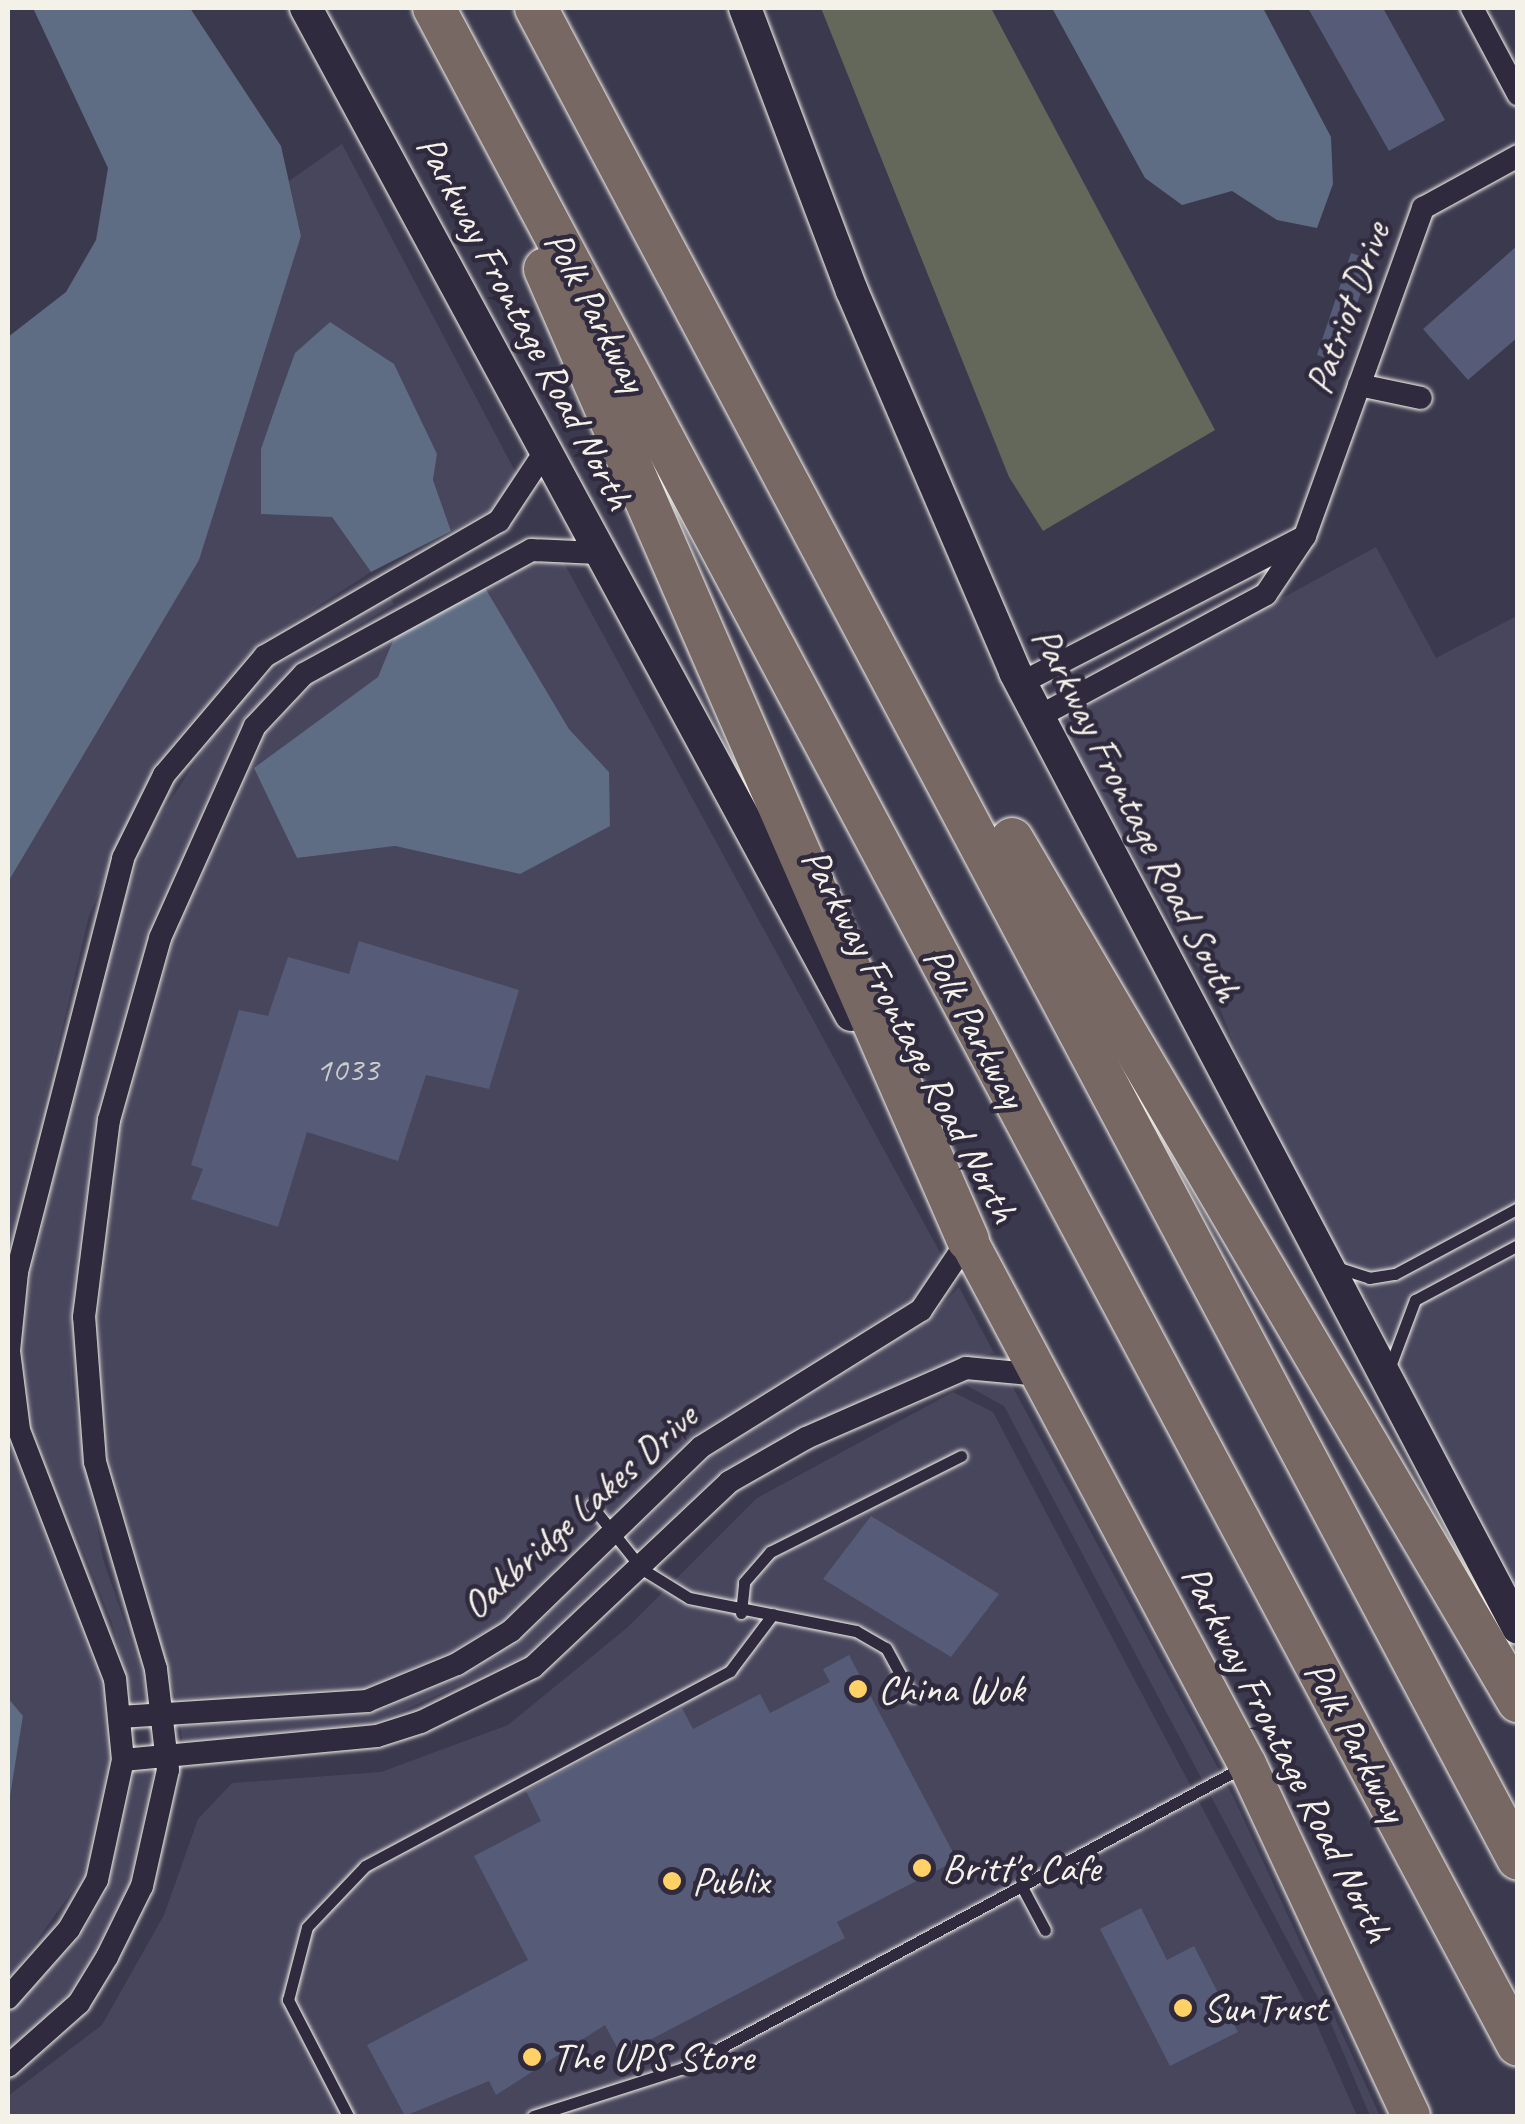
<!DOCTYPE html>
<style>
body{margin:0}
#map{position:relative;width:1525px;height:2124px;overflow:hidden;background:#3b394e;font-family:Caveat,sans-serif}
div>[style]{position:absolute}
[style*='--x']{left:calc(var(--x)*1px);top:calc(var(--y)*1px);width:calc(var(--w)*1px);rotate:calc(var(--a)*1deg)}
.built>*{inset:0;background:#47465d}
.green>*{inset:0;background:#63685b}
.water>*{inset:0;background:#5e6c84}
.building>*{inset:0;background:#565b77}
.roads{filter:drop-shadow(0 0 2px #f4f1e8) drop-shadow(0 0 2px #f4f1e8)}
.service>*{height:11px;margin:-5.5px;padding:0 5.5px;transform-origin:5.5px;border-radius:5.5px;background:#2f2a3d}
.minor>*{height:22px;margin:-11px;padding:0 11px;transform-origin:11px;border-radius:11px;background:#2f2a3d}
.secondary>*{height:32px;margin:-16px;padding:0 16px;transform-origin:16px;border-radius:16px;background:#2f2a3d}
.primary>*{height:38px;margin:-19px;padding:0 19px;transform-origin:19px;border-radius:19px;background:#776864}
.motorway>*{height:42px;margin:-21px;padding:0 21px;transform-origin:21px;border-radius:21px;background:#776864}
.dots>*{width:28px;height:28px;translate:-50% -50%;box-sizing:border-box;border:5px solid #2f2a3d;border-radius:50%}
span{translate:-50% -50%;white-space:nowrap;text-align:center;line-height:1.15;-webkit-text-stroke:9px #2f2a3d;paint-order:stroke}
.number-label{font-size:35px;color:#ccc}
.number-label span{-webkit-text-stroke-width:0}
.street-label{font-size:40px;color:#f4f1e8}
.poi-label{font-size:40px;color:#f4f1e8}
.left{translate:0 -50%;text-align:left}
.frame{position:absolute;inset:0;border:10px solid #f4f1e8;pointer-events:none}
</style>
<div id="map">
<div class="built">
<div style="clip-path:polygon(342px 144px,517px 475px,490px 511px,451px 531px,433px 480px,437px 454px,332px 517px,371px 572px,255px 647px,153px 768px,89px 916px,8px 1255px,8px 882px,257px 367px,301px 236px,289px 181px)"></div>
<div style="clip-path:polygon(1376px 547px,1436px 658px,1517px 616px,1517px 1597px,1365px 1296px,1358px 1299px,1274px 1141px,1215px 997px,1056px 721px)"></div>
<div style="clip-path:polygon(563px 561px,943px 1258px,913px 1299px,693px 1436px,503px 1621px,451px 1652px,365px 1688px,176px 1699px,110px 1459px,98px 1316px,123px 1121px,173px 941px,267px 732px,313px 683px,397px 631px,379px 677px,255px 768px,297px 858px,395px 846px,520px 874px,609px 772px,569px 729px,484px 586px,534px 563px)"></div>
<div style="clip-path:polygon(387px 594px,394px 604px,297px 663px,242px 721px,146px 934px,95px 1118px,70px 1319px,73px 1394px,103px 1559px,142px 1673px,147px 1701px,133px 1702px,112px 1623px,33px 1425px,23px 1350px,31px 1274px,117px 919px,148px 834px,231px 708px,315px 635px)"></div>
<div style="clip-path:polygon(959px 1287px,994px 1353px,928px 1369px,723px 1470px,525px 1656px,375px 1723px,183px 1742px,180px 1726px,370px 1714px,464px 1675px,521px 1640px,710px 1456px,927px 1321px)"></div>
<div style="clip-path:polygon(981px 1379px,1010px 1382px,1233px 1796px,1380px 2116px,1370px 2116px,1329px 2019px,1004px 1406px,962px 1383px)"></div>
<div style="clip-path:polygon(953px 1392px,993px 1412px,1317px 2025px,1357px 2116px,8px 2116px,8px 2096px,102px 2025px,164px 1915px,198px 1819px,232px 1783px,381px 1772px,508px 1725px,628px 1627px,757px 1498px)"></div>
<div style="clip-path:polygon(8px 1440px,101px 1683px,109px 1761px,83px 1876px,8px 1981px,8px 1809px,23px 1716px,8px 1698px)"></div>
<div style="clip-path:polygon(154px 1771px,129px 1883px,94px 1952px,68px 1995px,8px 2050px,8px 2014px,80px 1936px,109px 1886px,135px 1772px)"></div>
</div>
<div class="green">
<div style="clip-path:polygon(821px 8px,991px 8px,1215px 430px,1043px 531px,1009px 477px)"></div>
</div>
<div class="water">
<div style="clip-path:polygon(33px 8px,190px 8px,281px 146px,301px 236px,199px 560px,8px 882px,8px 337px,66px 292px,96px 240px,108px 168px)"></div>
<div style="clip-path:polygon(1052px 8px,1263px 8px,1331px 137px,1333px 184px,1317px 228px,1277px 220px,1232px 191px,1182px 205px,1145px 178px)"></div>
<div style="clip-path:polygon(330px 322px,394px 364px,437px 454px,433px 480px,451px 531px,371px 572px,332px 517px,261px 514px,261px 449px,279px 397px,295px 353px)"></div>
<div style="clip-path:polygon(484px 586px,569px 729px,609px 772px,610px 826px,520px 874px,395px 846px,297px 858px,254px 768px,378px 677px,397px 631px)"></div>
<div style="clip-path:polygon(8px 1698px,23px 1716px,8px 1809px)"></div>
</div>
<div class="building">
<div style="clip-path:polygon(1308px 8px,1383px 8px,1445px 120px,1389px 151px)"></div>
<div style="clip-path:polygon(1518px 245px,1518px 337px,1468px 380px,1423px 329px)"></div>
<div style="clip-path:polygon(1351px 253px,1372px 260px,1337px 362px,1317px 355px)"></div>
<div style="clip-path:polygon(359px 941px,519px 990px,489px 1089px,426px 1075px,398px 1161px,307px 1132px,278px 1227px,191px 1199px,203px 1169px,191px 1165px,239px 1010px,268px 1016px,288px 957px,349px 974px)"></div>
<div style="clip-path:polygon(871px 1516px,999px 1594px,951px 1657px,823px 1579px)"></div>
<div style="clip-path:polygon(849px 1655px,957px 1860px,837px 1922px,845px 1938px,621px 2055px,605px 2025px,496px 2095px,489px 2081px,405px 2116px,367px 2045px,528px 1960px,474px 1856px,541px 1821px,526px 1791px,682px 1708px,693px 1729px,760px 1694px,770px 1713px,830px 1682px,823px 1669px)"></div>
<div style="clip-path:polygon(1141px 1908px,1167px 1960px,1194px 1946px,1238px 2032px,1170px 2066px,1100px 1929px)"></div>
</div>
<div class="roads">
<div class="service">
<div style="--x:1336;--y:1267;--w:35;--a:18"></div>
<div style="--x:1369;--y:1278;--w:26;--a:-9"></div>
<div style="--x:1395;--y:1274;--w:140;--a:-28.2"></div>
<div style="--x:1389;--y:1369;--w:74;--a:-69.4"></div>
<div style="--x:1415;--y:1300;--w:117;--a:-28.1"></div>
<div style="--x:591;--y:1505;--w:82;--a:51.4"></div>
<div style="--x:642;--y:1569;--w:55;--a:31.7"></div>
<div style="--x:689;--y:1598;--w:170;--a:11.2"></div>
<div style="--x:856;--y:1631;--w:34;--a:30"></div>
<div style="--x:886;--y:1648;--w:55;--a:61.6"></div>
<div style="--x:741;--y:1613;--w:31;--a:-84"></div>
<div style="--x:744;--y:1582;--w:40;--a:-49"></div>
<div style="--x:770;--y:1552;--w:214;--a:-26.7"></div>
<div style="--x:1021;--y:1885;--w:51;--a:61.9"></div>
<div style="--x:348;--y:2116;--w:131;--a:-117.3"></div>
<div style="--x:288;--y:2000;--w:75;--a:-75.4"></div>
<div style="--x:307;--y:1927;--w:84;--a:-46.4"></div>
<div style="--x:365;--y:1866;--w:414;--a:-28.1"></div>
<div style="--x:730;--y:1671;--w:71;--a:-53"></div>
<div style="--x:533;--y:2116;--w:157;--a:-17.7"></div>
<div style="--x:683;--y:2068;--w:634;--a:-28.26"></div>
</div>
<div class="minor">
<div style="--x:1472;--y:8;--w:98;--a:61.9"></div>
<div style="--x:1359;--y:385;--w:63;--a:11.8"></div>
<div style="--x:1021;--y:683;--w:316;--a:-27.3"></div>
<div style="--x:1038;--y:717;--w:259;--a:-28.3"></div>
<div style="--x:1266;--y:594;--w:70;--a:-56.1"></div>
<div style="--x:1305;--y:536;--w:349;--a:-70.2"></div>
<div style="--x:1423;--y:208;--w:108;--a:-28.7"></div>
<div style="--x:120;--y:1717;--w:248;--a:-3.7"></div>
<div style="--x:367;--y:1701;--w:97;--a:-22.3"></div>
<div style="--x:457;--y:1664;--w:63;--a:-31.4"></div>
<div style="--x:511;--y:1631;--w:264;--a:-44.1"></div>
<div style="--x:701;--y:1447;--w:259;--a:-31.9"></div>
<div style="--x:921;--y:1310;--w:84;--a:-56.1"></div>
<div style="--x:123;--y:1760;--w:255;--a:-5.4"></div>
<div style="--x:377;--y:1736;--w:46;--a:-17.7"></div>
<div style="--x:421;--y:1722;--w:125;--a:-26.2"></div>
<div style="--x:533;--y:1667;--w:270;--a:-43.3"></div>
<div style="--x:729;--y:1482;--w:89;--a:-29.7"></div>
<div style="--x:806;--y:1438;--w:175;--a:-23.6"></div>
<div style="--x:966;--y:1368;--w:75;--a:5.3"></div>
<div style="--x:8;--y:1998;--w:92;--a:-48.5"></div>
<div style="--x:69;--y:1929;--w:56;--a:-60.3"></div>
<div style="--x:97;--y:1880;--w:123;--a:-77.8"></div>
<div style="--x:123;--y:1760;--w:81;--a:-95.6"></div>
<div style="--x:115;--y:1679;--w:267;--a:-111.1"></div>
<div style="--x:19;--y:1430;--w:80;--a:-97.2"></div>
<div style="--x:9;--y:1351;--w:79;--a:-84.2"></div>
<div style="--x:17;--y:1272;--w:427;--a:-75.6"></div>
<div style="--x:123;--y:858;--w:93;--a:-63.7"></div>
<div style="--x:164;--y:775;--w:156;--a:-49.7"></div>
<div style="--x:265;--y:656;--w:270;--a:-30"></div>
<div style="--x:499;--y:521;--w:82;--a:-56.5"></div>
<div style="--x:8;--y:2066;--w:95;--a:-41.6"></div>
<div style="--x:79;--y:2003;--w:54;--a:-58.7"></div>
<div style="--x:107;--y:1957;--w:79;--a:-63.8"></div>
<div style="--x:142;--y:1886;--w:119;--a:-77.4"></div>
<div style="--x:168;--y:1770;--w:102;--a:-96.8"></div>
<div style="--x:156;--y:1669;--w:216;--a:-106.4"></div>
<div style="--x:95;--y:1462;--w:145;--a:-94.3"></div>
<div style="--x:84;--y:1317;--w:199;--a:-82.8"></div>
<div style="--x:109;--y:1120;--w:189;--a:-74.3"></div>
<div style="--x:160;--y:938;--w:232;--a:-65.9"></div>
<div style="--x:255;--y:726;--w:71;--a:-46.7"></div>
<div style="--x:304;--y:674;--w:259;--a:-28.6"></div>
<div style="--x:531;--y:550;--w:67;--a:2.6"></div>
</div>
<div class="secondary">
<div style="--x:306;--y:8;--w:1145;--a:61.58"></div>
<div style="--x:745;--y:8;--w:303;--a:69.3"></div>
<div style="--x:852;--y:291;--w:414;--a:66.8"></div>
<div style="--x:1015;--y:672;--w:1080;--a:62.25"></div>
</div>
<div class="primary">
<div style="--x:968;--y:1240;--w:594;--a:61.97"></div>
<div style="--x:1247;--y:1764;--w:388;--a:65"></div>
</div>
<div class="motorway">
<div style="--x:434;--y:8;--w:2307;--a:61.98"></div>
<div style="--x:536;--y:8;--w:2095;--a:62.05"></div>
<div style="--x:545;--y:269;--w:1059;--a:66.46"></div>
<div style="--x:1012;--y:839;--w:1000;--a:59.59"></div>
</div>
</div>
<div class="dots">
<div style="left:858px;top:1689px;background:#ffd166"></div>
<div style="left:922px;top:1868px;background:#ffd166"></div>
<div style="left:672px;top:1881px;background:#ffd166"></div>
<div style="left:1183px;top:2008px;background:#ffd166"></div>
<div style="left:532px;top:2057px;background:#ffd166"></div>
</div>
<div class="number-label">
<span style="left:347px;top:1070px">1033</span>
</div>
<div class="street-label">
<span style="left:1347px;top:308px;rotate:-70deg">Patriot Drive</span>
<span style="left:596px;top:311px;rotate:62deg">Polk Parkway</span>
<span style="left:525px;top:322px;rotate:62deg">Parkway Frontage Road North</span>
<span style="left:1137px;top:814px;rotate:63deg">Parkway Frontage Road South</span>
<span style="left:975px;top:1027px;rotate:62deg">Polk Parkway</span>
<span style="left:910px;top:1035px;rotate:62deg">Parkway Frontage Road North</span>
<span style="left:579px;top:1511px;rotate:-42deg">Oakbridge Lakes Drive</span>
<span style="left:1356px;top:1741px;rotate:62deg">Polk Parkway</span>
<span style="left:1287px;top:1753px;rotate:63deg">Parkway Frontage Road North</span>
</div>
<div class="poi-label">
<span class="left" style="left:878px;top:1689px">China Wok</span>
<span class="left" style="left:942px;top:1868px">Britt's Cafe</span>
<span class="left" style="left:692px;top:1881px">Publix</span>
<span class="left" style="left:1203px;top:2008px">SunTrust</span>
<span class="left" style="left:552px;top:2057px">The UPS Store</span>
</div>
<div class="frame"></div>
</div>
